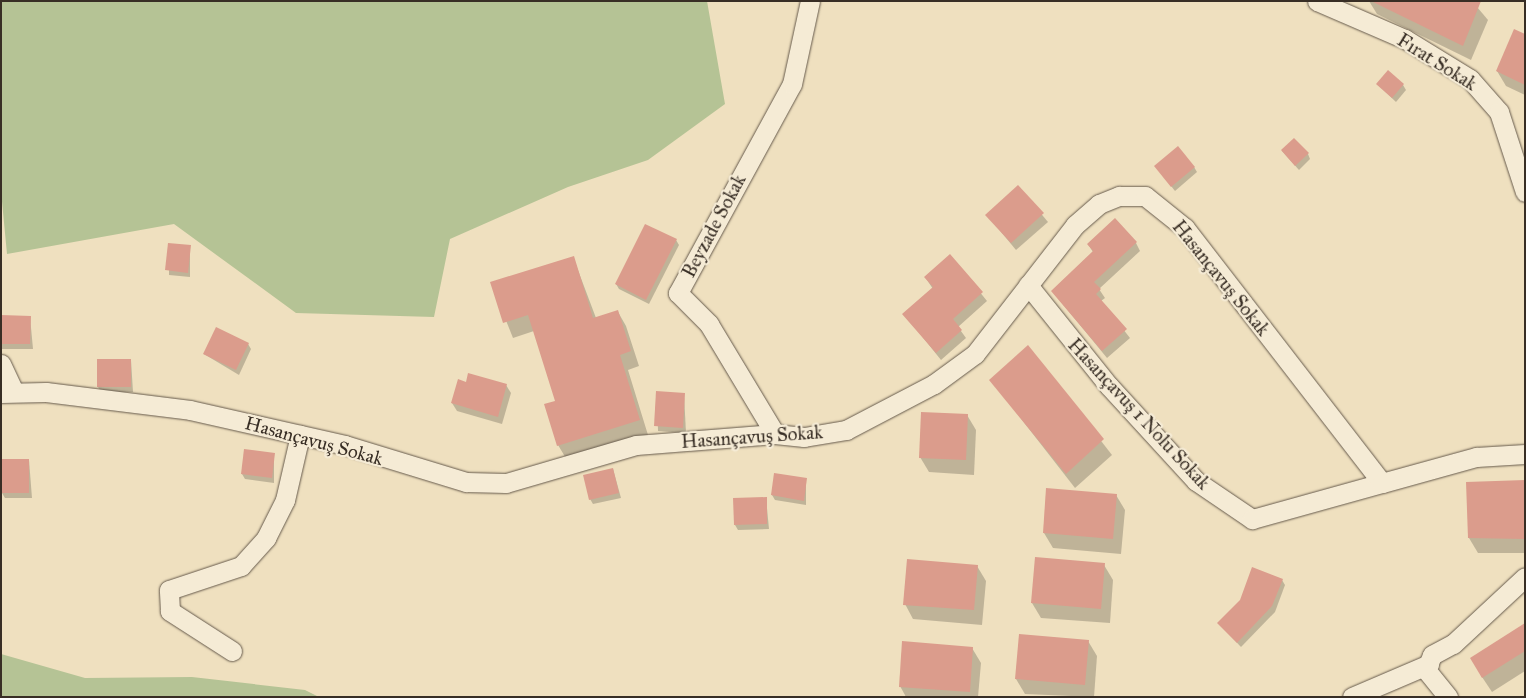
<!DOCTYPE html>
<meta charset="utf-8">
<style>
body{margin:0}
#map{position:relative;width:1526px;height:698px;overflow:hidden;background:#efe0bf;font-family:"IM FELL Great Primer",serif}
div>[style]{position:absolute}
[style*='--x']{left:calc(var(--x)*1px);top:calc(var(--y)*1px);width:calc(var(--w)*1px);rotate:calc(var(--a)*1deg)}
.green>*{inset:0;background:#b5c395}
.shadow>*{inset:0;background:#0003}
.building>*{inset:0;background:#db9c8c}
.roads{filter:drop-shadow(0 0 1px #665a4c) drop-shadow(0 0 1px #665a4c)}
.minor>*{height:19px;margin:-9.5px;padding:0 9.5px;transform-origin:9.5px;border-radius:9.5px;background:#f5ebd5}
span{translate:-50% -50%;white-space:nowrap;text-align:center;line-height:1.15;-webkit-text-stroke:4.5px #f5ebd5;paint-order:stroke}
.street-label{font-size:19px;color:#382e25}
.frame{position:absolute;inset:0;border:2px solid #382e25;pointer-events:none}
</style>
<div id="map">
<div class="green">
<div style="clip-path:polygon(1px 1px,707px 1px,725px 104px,648px 160px,568px 187px,450px 239px,434px 317px,296px 313px,174px 224px,7px 254px,1px 191px)"></div>
<div style="clip-path:polygon(1px 654px,85px 678px,192px 677px,305px 690px,319px 697px,1px 697px)"></div>
</div>
<div class="shadow">
<div style="clip-path:polygon(1369px 1px,1472px 1px,1488px 20px,1471px 60px,1377px 14px)"></div>
<div style="clip-path:polygon(1525px 36px,1525px 95px,1506px 86px,1497px 71px)"></div>
<div style="clip-path:polygon(1377px 84px,1403px 85px,1406px 90px,1396px 102px)"></div>
<div style="clip-path:polygon(1282px 151px,1308px 154px,1310px 159px,1299px 170px)"></div>
<div style="clip-path:polygon(1155px 166px,1194px 167px,1197px 172px,1175px 191px)"></div>
<div style="clip-path:polygon(1018px 186px,1048px 222px,1016px 250px,987px 215px)"></div>
<div style="clip-path:polygon(676px 240px,679px 245px,649px 304px,619px 289px,616px 284px)"></div>
<div style="clip-path:polygon(1136px 243px,1140px 251px,1099px 289px,1105px 298px,1101px 301px,1130px 338px,1107px 358px,1052px 291px,1093px 252px,1088px 244px)"></div>
<div style="clip-path:polygon(169px 244px,190px 246px,190px 277px,169px 275px)"></div>
<div style="clip-path:polygon(950px 255px,987px 301px,958px 327px,966px 338px,941px 360px,904px 314px,933px 289px,925px 277px)"></div>
<div style="clip-path:polygon(573px 257px,596px 318px,618px 312px,626px 326px,639px 366px,628px 370px,648px 435px,567px 460px,558px 445px,557px 402px,534px 331px,513px 338px,491px 283px)"></div>
<div style="clip-path:polygon(1px 317px,30px 317px,33px 349px,1px 349px)"></div>
<div style="clip-path:polygon(248px 344px,251px 349px,239px 375px,204px 354px)"></div>
<div style="clip-path:polygon(1028px 347px,1112px 455px,1075px 488px,991px 380px)"></div>
<div style="clip-path:polygon(131px 360px,133px 392px,101px 392px,98px 387px)"></div>
<div style="clip-path:polygon(467px 383px,506px 385px,511px 393px,502px 424px,457px 411px,452px 403px)"></div>
<div style="clip-path:polygon(657px 393px,684px 394px,686px 433px,658px 431px)"></div>
<div style="clip-path:polygon(967px 415px,976px 430px,974px 475px,929px 472px,920px 457px)"></div>
<div style="clip-path:polygon(274px 454px,274px 483px,245px 479px,242px 474px)"></div>
<div style="clip-path:polygon(29px 460px,32px 498px,5px 498px,2px 493px)"></div>
<div style="clip-path:polygon(613px 469px,621px 498px,593px 504px,590px 499px)"></div>
<div style="clip-path:polygon(806px 480px,806px 505px,775px 500px,772px 495px)"></div>
<div style="clip-path:polygon(1467px 483px,1525px 483px,1525px 553px,1478px 553px,1469px 538px)"></div>
<div style="clip-path:polygon(1047px 490px,1116px 495px,1125px 510px,1121px 554px,1053px 548px,1044px 533px)"></div>
<div style="clip-path:polygon(766px 498px,769px 529px,738px 530px,735px 525px)"></div>
<div style="clip-path:polygon(1104px 565px,1113px 580px,1110px 623px,1041px 618px,1032px 603px)"></div>
<div style="clip-path:polygon(977px 566px,986px 581px,982px 625px,913px 619px,905px 604px)"></div>
<div style="clip-path:polygon(1282px 580px,1285px 585px,1275px 612px,1241px 647px,1218px 623px,1241px 600px)"></div>
<div style="clip-path:polygon(1525px 625px,1525px 671px,1492px 692px,1480px 674px)"></div>
<div style="clip-path:polygon(1088px 641px,1097px 656px,1094px 697px,1025px 694px,1016px 679px)"></div>
<div style="clip-path:polygon(972px 648px,981px 663px,978px 697px,906px 697px,900px 686px)"></div>
</div>
<div class="building">
<div style="clip-path:polygon(1371px 1px,1481px 1px,1463px 46px)"></div>
<div style="clip-path:polygon(1514px 29px,1525px 34px,1525px 85px,1496px 71px)"></div>
<div style="clip-path:polygon(1388px 70px,1404px 84px,1392px 98px,1376px 84px)"></div>
<div style="clip-path:polygon(1294px 138px,1309px 153px,1295px 166px,1281px 150px)"></div>
<div style="clip-path:polygon(1178px 146px,1195px 167px,1171px 187px,1154px 166px)"></div>
<div style="clip-path:polygon(1018px 185px,1044px 213px,1011px 243px,985px 215px)"></div>
<div style="clip-path:polygon(1115px 218px,1137px 242px,1094px 282px,1101px 289px,1096px 294px,1127px 329px,1102px 351px,1051px 291px,1093px 251px,1087px 244px)"></div>
<div style="clip-path:polygon(645px 224px,677px 239px,646px 300px,615px 284px)"></div>
<div style="clip-path:polygon(168px 243px,191px 245px,188px 273px,165px 270px)"></div>
<div style="clip-path:polygon(950px 254px,983px 292px,953px 319px,962px 330px,936px 353px,902px 314px,933px 287px,924px 277px)"></div>
<div style="clip-path:polygon(574px 256px,593px 318px,618px 310px,631px 351px,620px 355px,640px 420px,557px 446px,544px 404px,555px 401px,528px 315px,503px 323px,490px 282px)"></div>
<div style="clip-path:polygon(1px 315px,31px 316px,30px 344px,1px 344px)"></div>
<div style="clip-path:polygon(216px 327px,249px 343px,236px 370px,203px 354px)"></div>
<div style="clip-path:polygon(1028px 345px,1104px 439px,1066px 474px,989px 380px)"></div>
<div style="clip-path:polygon(97px 359px,131px 359px,131px 387px,97px 387px)"></div>
<div style="clip-path:polygon(468px 373px,507px 384px,498px 417px,451px 403px,458px 379px,466px 382px)"></div>
<div style="clip-path:polygon(656px 391px,685px 393px,683px 428px,654px 426px)"></div>
<div style="clip-path:polygon(921px 412px,968px 414px,966px 460px,919px 458px)"></div>
<div style="clip-path:polygon(244px 449px,275px 453px,272px 478px,241px 474px)"></div>
<div style="clip-path:polygon(1px 459px,29px 459px,29px 493px,1px 493px)"></div>
<div style="clip-path:polygon(613px 468px,619px 493px,589px 500px,583px 475px)"></div>
<div style="clip-path:polygon(774px 473px,807px 478px,804px 501px,771px 495px)"></div>
<div style="clip-path:polygon(1525px 480px,1525px 539px,1468px 538px,1466px 482px)"></div>
<div style="clip-path:polygon(1046px 488px,1117px 494px,1113px 539px,1043px 533px)"></div>
<div style="clip-path:polygon(767px 497px,767px 524px,734px 525px,733px 498px)"></div>
<div style="clip-path:polygon(1035px 557px,1105px 563px,1101px 609px,1031px 603px)"></div>
<div style="clip-path:polygon(907px 559px,978px 565px,974px 610px,903px 605px)"></div>
<div style="clip-path:polygon(1252px 567px,1283px 579px,1272px 606px,1237px 643px,1217px 623px,1240px 600px)"></div>
<div style="clip-path:polygon(1525px 623px,1525px 651px,1482px 678px,1470px 658px)"></div>
<div style="clip-path:polygon(1019px 634px,1089px 640px,1085px 685px,1015px 679px)"></div>
<div style="clip-path:polygon(902px 641px,973px 647px,970px 692px,899px 687px)"></div>
</div>
<div class="roads">
<div class="minor">
<div style="--x:1317;--y:1;--w:96;--a:23.4"></div>
<div style="--x:1405;--y:39;--w:76;--a:31.6"></div>
<div style="--x:1470;--y:79;--w:44;--a:48.7"></div>
<div style="--x:1499;--y:112;--w:84;--a:72"></div>
<div style="--x:1028;--y:285;--w:129;--a:51.3"></div>
<div style="--x:1109;--y:386;--w:129;--a:47.5"></div>
<div style="--x:1196;--y:481;--w:68;--a:34.2"></div>
<div style="--x:1252;--y:519;--w:135;--a:-15.5"></div>
<div style="--x:1;--y:364;--w:31;--a:65"></div>
<div style="--x:1;--y:393;--w:45;--a:-1.3"></div>
<div style="--x:46;--y:392;--w:145;--a:7.1"></div>
<div style="--x:190;--y:410;--w:159;--a:12.7"></div>
<div style="--x:345;--y:445;--w:127;--a:17"></div>
<div style="--x:466;--y:482;--w:40;--a:1.4"></div>
<div style="--x:506;--y:483;--w:135;--a:-16.3"></div>
<div style="--x:636;--y:445;--w:139;--a:-4.5"></div>
<div style="--x:775;--y:434;--w:29;--a:6"></div>
<div style="--x:804;--y:437;--w:43;--a:-9.5"></div>
<div style="--x:846;--y:430;--w:99;--a:-27.6"></div>
<div style="--x:934;--y:384;--w:51;--a:-36.2"></div>
<div style="--x:975;--y:354;--w:163;--a:-52.2"></div>
<div style="--x:1075;--y:225;--w:32;--a:-41"></div>
<div style="--x:1099;--y:204;--w:22;--a:-22"></div>
<div style="--x:1119;--y:196;--w:26;--a:0"></div>
<div style="--x:1145;--y:196;--w:51;--a:38.7"></div>
<div style="--x:1185;--y:228;--w:322;--a:52.3"></div>
<div style="--x:1382;--y:483;--w:98;--a:-15.5"></div>
<div style="--x:1476;--y:457;--w:49;--a:-3.5"></div>
<div style="--x:775;--y:434;--w:128;--a:-121"></div>
<div style="--x:709;--y:324;--w:44;--a:-135"></div>
<div style="--x:678;--y:293;--w:238;--a:-61.4"></div>
<div style="--x:792;--y:84;--w:85;--a:-77.8"></div>
<div style="--x:232;--y:651;--w:74;--a:-147.2"></div>
<div style="--x:170;--y:611;--w:21;--a:-93"></div>
<div style="--x:169;--y:590;--w:76;--a:-18.4"></div>
<div style="--x:241;--y:566;--w:38;--a:-48"></div>
<div style="--x:266;--y:538;--w:42;--a:-63.4"></div>
<div style="--x:285;--y:500;--w:67;--a:-77"></div>
<div style="--x:1352;--y:697;--w:84;--a:-23.2"></div>
<div style="--x:1448;--y:697;--w:35;--a:-129"></div>
<div style="--x:1426;--y:670;--w:16;--a:-68"></div>
<div style="--x:1432;--y:655;--w:24;--a:-28"></div>
<div style="--x:1453;--y:644;--w:98;--a:-42.9"></div>
</div>
</div>
<div class="street-label">
<span style="left:1437px;top:62px;rotate:32deg">Fırat Sokak</span>
<span style="left:714px;top:226px;rotate:-62deg">Beyzade Sokak</span>
<span style="left:1221px;top:278px;rotate:51deg">Hasançavuş Sokak</span>
<span style="left:1139px;top:414px;rotate:47deg">Hasançavuş 1 Nolu Sokak</span>
<span style="left:752px;top:437px;rotate:-4deg">Hasançavuş Sokak</span>
<span style="left:314px;top:441px;rotate:15deg">Hasançavuş Sokak</span>
</div>
<div class="frame"></div>
</div>
